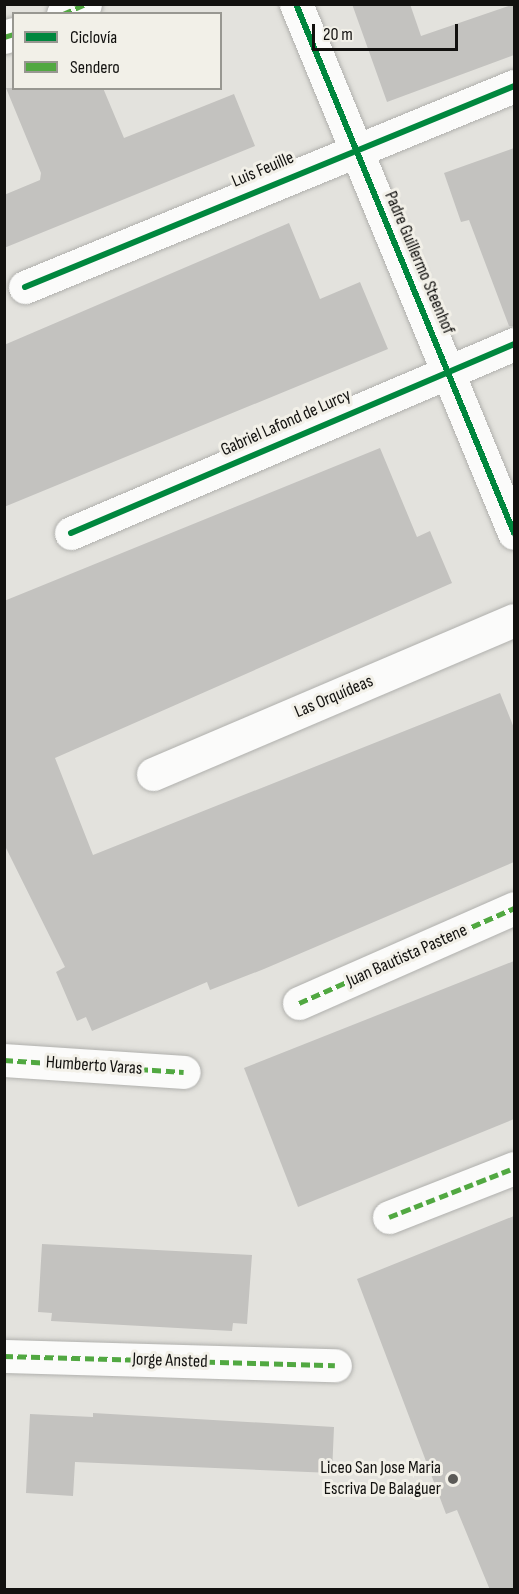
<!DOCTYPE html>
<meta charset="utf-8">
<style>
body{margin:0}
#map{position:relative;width:519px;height:1594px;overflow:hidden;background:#e3e2dd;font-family:"Sofia Sans Condensed",sans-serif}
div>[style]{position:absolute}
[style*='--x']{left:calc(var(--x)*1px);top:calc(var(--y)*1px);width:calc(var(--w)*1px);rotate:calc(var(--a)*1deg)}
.building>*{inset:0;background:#c3c2bf}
.roads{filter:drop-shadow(0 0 2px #b0b0ad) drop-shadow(0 0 2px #b0b0ad)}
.minor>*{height:33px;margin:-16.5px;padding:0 16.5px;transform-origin:16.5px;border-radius:16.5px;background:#fbfbfa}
.quiet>*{height:4.5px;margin-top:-2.25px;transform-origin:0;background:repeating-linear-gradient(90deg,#51a841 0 9px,transparent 0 13.5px)}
.cycleway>*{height:6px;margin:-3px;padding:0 3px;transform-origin:3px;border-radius:3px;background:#00873e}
.dots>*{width:16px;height:16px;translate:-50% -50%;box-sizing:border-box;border:3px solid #f2f0e8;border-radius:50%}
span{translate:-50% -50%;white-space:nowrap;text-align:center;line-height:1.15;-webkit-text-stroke:6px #f2f0e8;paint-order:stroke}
.street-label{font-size:18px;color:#12110f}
.poi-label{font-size:18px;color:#12110f}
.right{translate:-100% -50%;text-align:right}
.frame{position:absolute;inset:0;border:6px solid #12110f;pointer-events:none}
.legend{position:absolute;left:12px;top:12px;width:210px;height:78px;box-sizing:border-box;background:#f2f0e8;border:2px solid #989791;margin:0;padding:8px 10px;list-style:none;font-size:18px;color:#12110f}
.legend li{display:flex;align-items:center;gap:12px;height:30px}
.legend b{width:30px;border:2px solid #989791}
.scale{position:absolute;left:312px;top:24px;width:146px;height:27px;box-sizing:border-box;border:3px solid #12110f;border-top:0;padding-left:8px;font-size:18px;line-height:21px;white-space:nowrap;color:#12110f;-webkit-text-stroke:4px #f2f0e8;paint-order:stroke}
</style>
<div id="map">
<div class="building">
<div style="clip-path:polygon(352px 4px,410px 4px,421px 36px,514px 4px,514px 55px,387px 102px)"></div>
<div style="clip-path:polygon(6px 88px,103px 88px,124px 138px,234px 94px,255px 146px,4px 248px,4px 195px,40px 180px,41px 173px)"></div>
<div style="clip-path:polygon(514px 148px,514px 326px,509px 326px,469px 220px,461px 222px,444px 173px)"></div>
<div style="clip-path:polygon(289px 223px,320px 299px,360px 282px,388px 349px,4px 507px,4px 345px)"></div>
<div style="clip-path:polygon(380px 448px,417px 537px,430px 531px,452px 583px,55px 758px,93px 855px,500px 693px,514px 728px,514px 862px,264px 969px,210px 990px,207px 982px,92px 1031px,86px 1017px,77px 1021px,56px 972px,65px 967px,4px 844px,4px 601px)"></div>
<div style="clip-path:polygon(514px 961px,514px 1119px,298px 1207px,244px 1068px)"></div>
<div style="clip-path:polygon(514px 1216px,514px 1590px,490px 1590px,457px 1510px,446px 1514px,357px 1279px)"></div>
<div style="clip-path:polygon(42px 1244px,252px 1255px,247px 1324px,233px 1323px,232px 1331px,51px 1321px,52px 1313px,38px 1312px)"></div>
<div style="clip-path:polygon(93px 1413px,334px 1427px,332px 1473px,75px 1462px,73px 1496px,26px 1493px,30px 1414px,93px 1417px)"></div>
</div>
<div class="roads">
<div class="minor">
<div style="--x:296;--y:4;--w:572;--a:67.6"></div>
<div style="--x:63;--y:14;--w:24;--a:-24"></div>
<div style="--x:4;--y:37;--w:10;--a:-17"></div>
<div style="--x:25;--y:287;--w:529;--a:-22.34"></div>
<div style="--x:71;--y:533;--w:482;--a:-23.1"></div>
<div style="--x:153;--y:774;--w:392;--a:-23.1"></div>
<div style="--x:299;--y:1003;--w:235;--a:-23.8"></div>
<div style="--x:4;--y:1060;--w:180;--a:3.8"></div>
<div style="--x:389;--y:1217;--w:134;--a:-21.4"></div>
<div style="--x:4;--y:1356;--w:331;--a:1.6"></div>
</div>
</div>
<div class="quiet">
<div style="--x:63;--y:14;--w:24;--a:-24"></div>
<div style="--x:4;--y:37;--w:10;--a:-17"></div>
<div style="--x:299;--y:1003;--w:235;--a:-23.8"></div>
<div style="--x:4;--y:1060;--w:180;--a:3.8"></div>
<div style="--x:389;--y:1217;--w:134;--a:-21.4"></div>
<div style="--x:4;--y:1356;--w:331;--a:1.6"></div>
</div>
<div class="cycleway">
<div style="--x:296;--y:4;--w:572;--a:67.6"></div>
<div style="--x:25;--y:287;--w:529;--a:-22.34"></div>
<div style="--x:71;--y:533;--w:482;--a:-23.1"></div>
</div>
<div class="dots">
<div style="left:453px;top:1479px;background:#5b5a57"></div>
</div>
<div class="street-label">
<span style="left:263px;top:170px;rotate:-23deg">Luis Feuille</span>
<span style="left:419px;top:263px;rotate:67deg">Padre Guillermo Steenhof</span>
<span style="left:286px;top:423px;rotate:-24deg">Gabriel Lafond de Lurcy</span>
<span style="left:334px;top:697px;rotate:-23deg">Las Orquídeas</span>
<span style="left:407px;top:956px;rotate:-24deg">Juan Bautista Pastene</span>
<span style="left:94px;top:1066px;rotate:4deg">Humberto Varas</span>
<span style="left:170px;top:1361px;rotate:2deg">Jorge Ansted</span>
</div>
<div class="poi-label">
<span class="right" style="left:441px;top:1479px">Liceo San Jose Maria<br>Escriva De Balaguer</span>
</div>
<div class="frame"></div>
<ul class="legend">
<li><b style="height:8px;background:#00873e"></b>Ciclovía</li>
<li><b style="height:8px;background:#51a841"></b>Sendero</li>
</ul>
<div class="scale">20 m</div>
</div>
